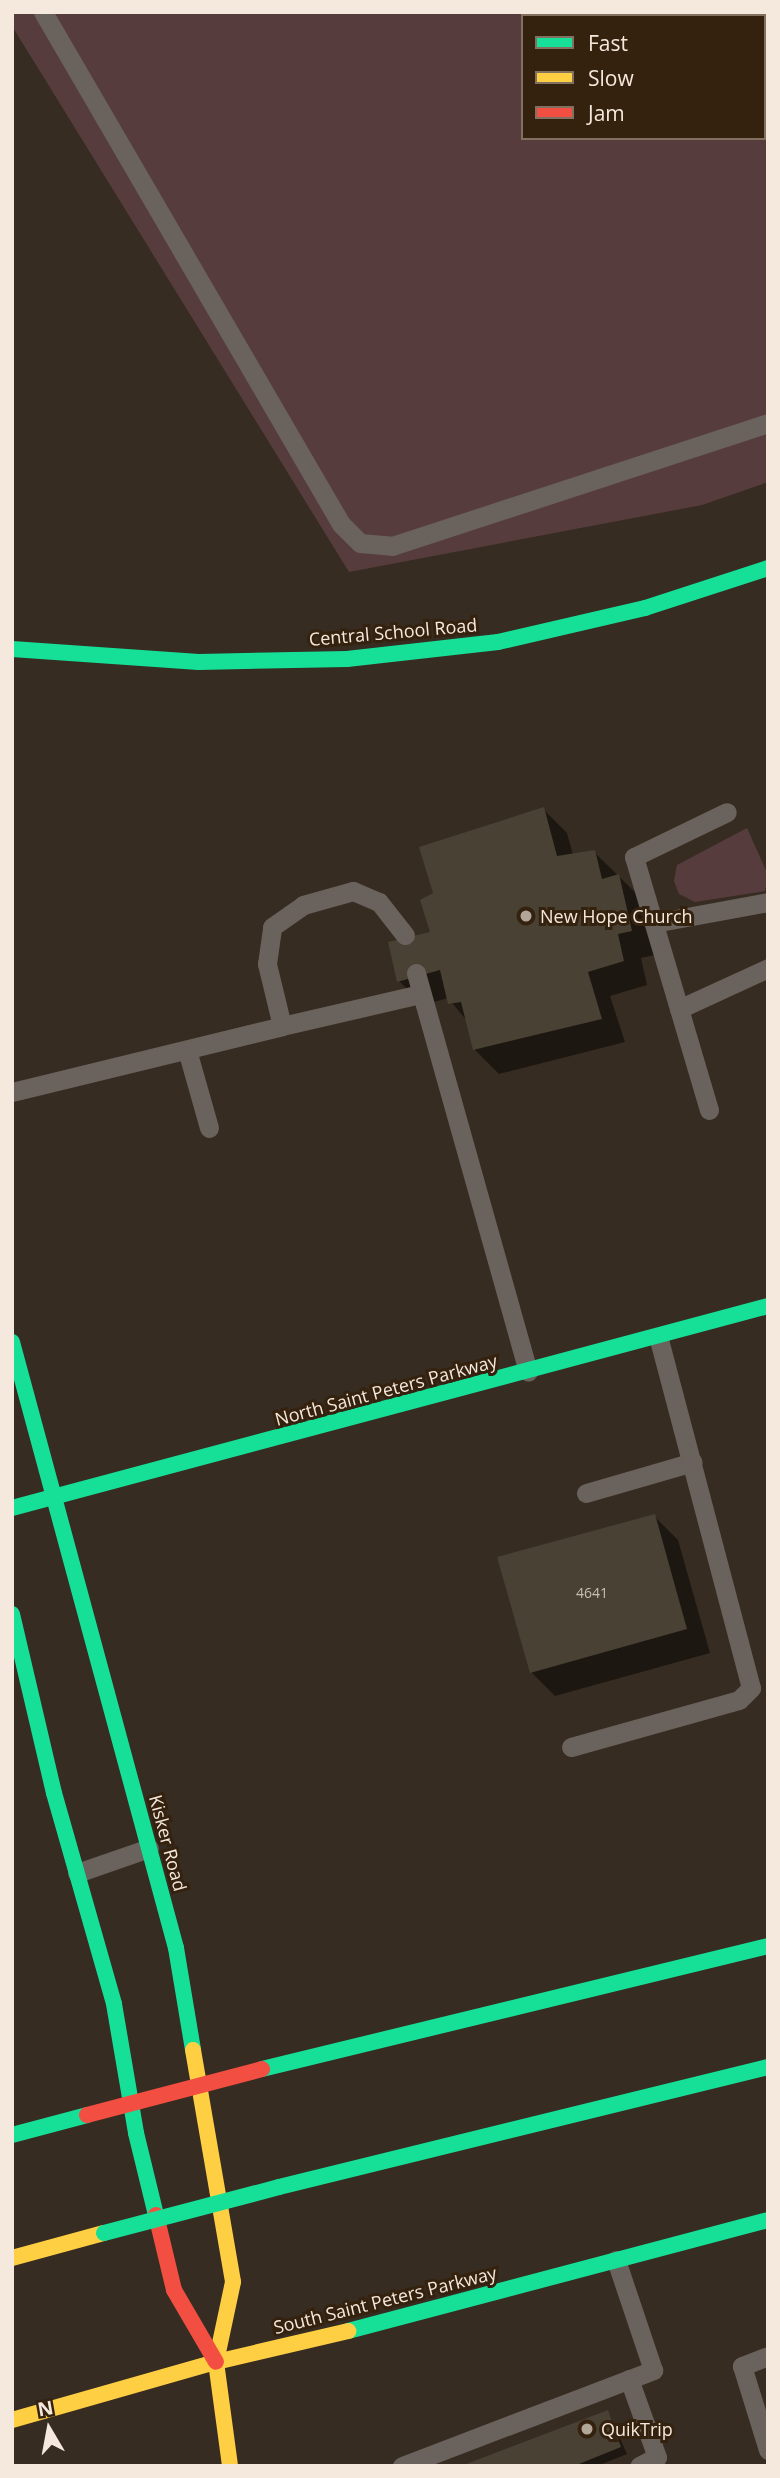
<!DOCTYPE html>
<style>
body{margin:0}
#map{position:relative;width:780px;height:2478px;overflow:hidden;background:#372c21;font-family:"Open Sans",sans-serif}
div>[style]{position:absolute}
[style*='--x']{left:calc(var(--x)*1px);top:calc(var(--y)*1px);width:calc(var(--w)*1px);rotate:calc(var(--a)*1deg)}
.green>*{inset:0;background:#573c3e}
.shadow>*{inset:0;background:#0007}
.stream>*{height:10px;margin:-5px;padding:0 5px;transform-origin:5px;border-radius:5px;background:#1e2703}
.building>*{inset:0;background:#494134}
.lane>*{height:19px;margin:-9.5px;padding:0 9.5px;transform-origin:9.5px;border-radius:9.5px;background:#6a625d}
.fast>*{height:16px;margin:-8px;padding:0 8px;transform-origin:8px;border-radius:8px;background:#16e098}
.slow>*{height:16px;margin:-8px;padding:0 8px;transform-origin:8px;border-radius:8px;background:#ffcf43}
.jam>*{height:16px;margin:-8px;padding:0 8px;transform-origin:8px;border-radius:8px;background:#f24e42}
.fast-bridge>*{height:16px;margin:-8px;padding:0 8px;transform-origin:8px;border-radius:8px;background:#16e098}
.jam-bridge>*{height:16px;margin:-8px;padding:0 8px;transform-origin:8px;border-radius:8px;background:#f24e42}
.dots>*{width:19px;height:19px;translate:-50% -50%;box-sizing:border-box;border:4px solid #35220e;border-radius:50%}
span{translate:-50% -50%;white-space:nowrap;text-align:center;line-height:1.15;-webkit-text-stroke:6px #35220e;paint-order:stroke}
.number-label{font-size:14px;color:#cabeb2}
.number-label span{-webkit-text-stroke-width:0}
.street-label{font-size:18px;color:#f5e8dc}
.poi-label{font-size:18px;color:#f5e8dc}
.left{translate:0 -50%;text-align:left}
.frame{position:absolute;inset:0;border:14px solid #f5e8dc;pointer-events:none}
.legend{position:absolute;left:521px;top:14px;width:245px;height:126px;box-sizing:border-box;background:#35220e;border:2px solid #827160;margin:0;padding:9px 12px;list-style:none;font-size:21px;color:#f5e8dc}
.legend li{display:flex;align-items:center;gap:14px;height:35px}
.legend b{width:35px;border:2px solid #827160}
.north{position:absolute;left:14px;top:2394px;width:70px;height:70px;-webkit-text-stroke:5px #35220e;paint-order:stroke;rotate:350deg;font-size:19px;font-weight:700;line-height:28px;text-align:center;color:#f5e8dc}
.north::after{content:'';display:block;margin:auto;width:24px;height:32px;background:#f5e8dc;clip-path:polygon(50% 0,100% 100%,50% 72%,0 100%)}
</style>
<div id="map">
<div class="green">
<div style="clip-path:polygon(evenodd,12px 12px,768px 12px,768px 482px,702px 505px,349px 572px,12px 26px,12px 12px,523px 16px,764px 16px,764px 138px,523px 138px,523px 16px)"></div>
<div style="clip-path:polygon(747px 828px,768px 875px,765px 891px,695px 902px,679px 894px,674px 881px,677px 865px)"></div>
</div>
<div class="shadow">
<div style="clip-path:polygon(543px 809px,567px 833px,573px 855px,594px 852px,643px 900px,655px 955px,641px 958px,647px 985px,610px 996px,625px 1042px,499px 1074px,475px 1050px,468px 1022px,448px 998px,423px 1005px,399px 981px,432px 933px,436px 894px)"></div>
<div style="clip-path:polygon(654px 1516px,678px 1540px,710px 1653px,555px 1696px,531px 1672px)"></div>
<div style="clip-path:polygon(608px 2412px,627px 2454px,597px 2466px,466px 2466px)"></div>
</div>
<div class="stream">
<div style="--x:715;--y:12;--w:4;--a:76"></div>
<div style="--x:764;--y:81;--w:6;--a:45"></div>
</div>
<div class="building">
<div style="clip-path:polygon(544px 807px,557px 856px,595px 850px,602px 879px,619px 874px,632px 931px,618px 934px,624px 961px,588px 972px,602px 1019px,473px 1050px,461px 1002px,448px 1004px,440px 970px,397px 982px,388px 942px,430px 932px,420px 900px,433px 893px,419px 847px)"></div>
<div style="clip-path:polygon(655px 1514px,687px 1629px,530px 1673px,497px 1557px)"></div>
<div style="clip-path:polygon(608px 2410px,621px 2447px,574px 2466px,461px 2466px)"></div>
</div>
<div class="lane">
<div style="--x:43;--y:12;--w:592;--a:59.8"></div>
<div style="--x:341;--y:524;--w:27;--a:45"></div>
<div style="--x:360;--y:543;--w:32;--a:5"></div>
<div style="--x:392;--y:546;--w:396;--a:-18.1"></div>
<div style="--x:654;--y:923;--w:116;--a:-10.4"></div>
<div style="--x:416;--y:973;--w:414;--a:74.3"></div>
<div style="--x:679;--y:1009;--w:98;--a:-24.7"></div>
<div style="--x:282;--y:1026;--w:143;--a:-13"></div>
<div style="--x:187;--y:1050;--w:81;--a:74.2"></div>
<div style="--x:12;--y:1092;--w:278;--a:-13.7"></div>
<div style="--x:282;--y:1026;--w:64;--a:-103.6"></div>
<div style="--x:267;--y:964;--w:37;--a:-82"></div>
<div style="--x:272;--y:927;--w:38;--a:-35"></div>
<div style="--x:303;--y:905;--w:52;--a:-15.6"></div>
<div style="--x:353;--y:891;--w:28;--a:23"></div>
<div style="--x:379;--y:902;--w:42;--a:51.8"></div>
<div style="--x:709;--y:1110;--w:264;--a:-106.5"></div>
<div style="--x:634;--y:857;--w:103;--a:-25.8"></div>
<div style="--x:586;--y:1493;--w:111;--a:-16.2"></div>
<div style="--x:571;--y:1747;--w:174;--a:-15.6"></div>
<div style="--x:739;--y:1700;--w:17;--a:-45"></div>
<div style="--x:751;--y:1688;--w:363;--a:-104.8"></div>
<div style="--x:77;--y:1873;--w:76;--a:-19.1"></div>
<div style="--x:768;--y:2356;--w:28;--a:159"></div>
<div style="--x:742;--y:2366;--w:88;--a:72.8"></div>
<div style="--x:629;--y:2379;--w:83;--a:70.3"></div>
<div style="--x:657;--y:2457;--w:20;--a:153"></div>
<div style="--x:402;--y:2466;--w:269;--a:-20.9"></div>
<div style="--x:653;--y:2370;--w:116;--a:-108.6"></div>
</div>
<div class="fast">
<div style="--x:12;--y:649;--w:187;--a:4"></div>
<div style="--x:199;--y:662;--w:148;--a:-1.2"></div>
<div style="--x:347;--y:659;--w:152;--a:-6.4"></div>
<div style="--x:498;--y:642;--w:151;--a:-13"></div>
<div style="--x:645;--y:608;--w:129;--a:-18"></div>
<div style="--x:12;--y:1342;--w:628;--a:74.86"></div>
<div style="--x:176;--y:1948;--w:103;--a:80.5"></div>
<div style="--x:12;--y:1508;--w:783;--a:-14.96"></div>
<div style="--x:12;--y:1614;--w:184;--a:76.8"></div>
<div style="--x:54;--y:1793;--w:219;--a:74.1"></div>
<div style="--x:114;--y:2004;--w:131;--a:80.3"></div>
<div style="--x:136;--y:2133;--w:84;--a:76.3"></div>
<div style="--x:262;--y:2069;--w:521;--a:-13.66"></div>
<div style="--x:12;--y:2135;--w:78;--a:-14.9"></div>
<div style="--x:279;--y:2187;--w:504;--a:-13.79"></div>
<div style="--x:348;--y:2331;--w:434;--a:-14.8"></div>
</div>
<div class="slow">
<div style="--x:193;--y:2050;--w:235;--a:80.2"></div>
<div style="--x:233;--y:2282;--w:82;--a:102"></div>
<div style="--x:216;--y:2362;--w:105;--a:82.3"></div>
<div style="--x:12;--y:2258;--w:95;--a:-15.2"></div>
<div style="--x:12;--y:2420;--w:212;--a:-15.9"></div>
<div style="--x:216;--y:2362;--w:136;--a:-13.2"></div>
</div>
<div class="jam">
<div style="--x:156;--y:2215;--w:77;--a:76.5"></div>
<div style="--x:174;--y:2290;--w:83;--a:59.7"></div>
</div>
<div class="fast-bridge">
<div style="--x:104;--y:2233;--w:181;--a:-14.7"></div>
</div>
<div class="jam-bridge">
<div style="--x:87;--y:2115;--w:181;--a:-14.7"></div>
</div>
<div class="dots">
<div style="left:526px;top:916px;background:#b2a69b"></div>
<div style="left:587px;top:2429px;background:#b2a69b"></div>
</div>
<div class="number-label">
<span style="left:592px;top:1593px">4641</span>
</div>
<div class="street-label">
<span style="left:393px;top:632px;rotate:-5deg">Central School Road</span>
<span style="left:386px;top:1390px;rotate:-15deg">North Saint Peters Parkway</span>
<span style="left:168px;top:1843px;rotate:75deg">Kisker Road</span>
<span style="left:385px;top:2300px;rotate:-14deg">South Saint Peters Parkway</span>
</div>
<div class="poi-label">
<span class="left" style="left:540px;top:916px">New Hope Church</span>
<span class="left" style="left:601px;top:2429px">QuikTrip</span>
</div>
<div class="frame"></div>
<ul class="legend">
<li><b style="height:9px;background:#16e098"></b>Fast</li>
<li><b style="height:9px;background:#ffcf43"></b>Slow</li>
<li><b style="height:9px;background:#f24e42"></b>Jam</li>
</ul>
<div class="north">N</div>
</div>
